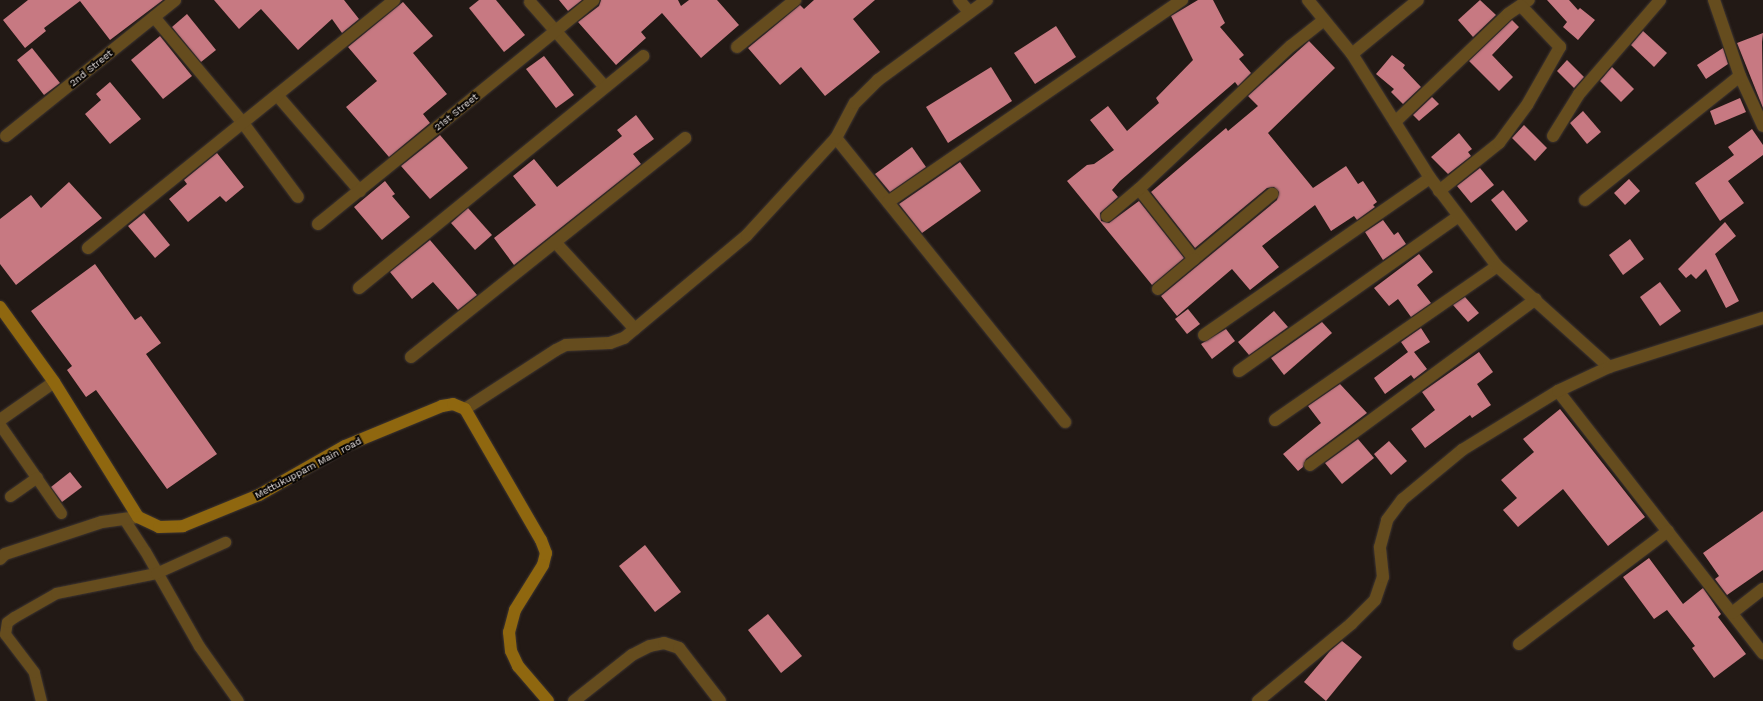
<!DOCTYPE html>
<style>
body{margin:0}
#map{position:relative;width:1763px;height:701px;overflow:hidden;background:#221915;font-family:"Work Sans",sans-serif}
div>[style]{position:absolute}
[style*='--x']{left:calc(var(--x)*1px);top:calc(var(--y)*1px);width:calc(var(--w)*1px);rotate:calc(var(--a)*1deg)}
.building>*{inset:0;background:#c77982}
.roads{filter:drop-shadow(0 0 1px #3e3531) drop-shadow(0 0 1px #3e3531)}
.service>*{height:11px;margin:-5.5px;padding:0 5.5px;transform-origin:5.5px;border-radius:5.5px;background:#654c1e}
.minor>*{height:12px;margin:-6px;padding:0 6px;transform-origin:6px;border-radius:6px;background:#654c1e}
.tertiary>*{height:12px;margin:-6px;padding:0 6px;transform-origin:6px;border-radius:6px;background:#654c1e}
.secondary>*{height:12px;margin:-6px;padding:0 6px;transform-origin:6px;border-radius:6px;background:#8f670f}
span{translate:-50% -50%;white-space:nowrap;text-align:center;line-height:1.15;-webkit-text-stroke:4px #090604;paint-order:stroke}
.street-label{font-size:10px;color:#e8e2e0}
</style>
<div id="map">
<div class="building">
<div style="clip-path:polygon(28px 0,163px 0,110px 40px,80px 1px,44px 28px,46px 31px,25px 48px,3px 20px)"></div>
<div style="clip-path:polygon(214px 0,344px 0,359px 19px,342px 33px,332px 19px,298px 50px,261px 9px,239px 29px)"></div>
<div style="clip-path:polygon(479px 0,496px 0,525px 35px,504px 52px,469px 8px)"></div>
<div style="clip-path:polygon(559px 0,582px 0,568px 11px)"></div>
<div style="clip-path:polygon(601px 0,678px 0,681px 6px,689px 0,717px 0,739px 25px,701px 58px,662px 13px,641px 32px,646px 38px,616px 65px,578px 22px,599px 6px)"></div>
<div style="clip-path:polygon(814px 0,875px 0,853px 19px,880px 52px,825px 96px,801px 67px,780px 85px,748px 48px,800px 5px,804px 9px)"></div>
<div style="clip-path:polygon(1198px 0,1213px 0,1225px 23px,1220px 27px,1244px 55px,1239px 59px,1251px 73px,1238px 86px,1235px 82px,1120px 181px,1112px 190px,1118px 197px,1100px 213px,1101px 221px,1109px 223px,1139px 201px,1184px 258px,1152px 285px,1067px 181px,1087px 165px,1094px 164px,1114px 150px,1090px 120px,1108px 106px,1127px 131px,1159px 103px,1156px 98px,1193px 60px,1171px 16px)"></div>
<div style="clip-path:polygon(1480px 0,1496px 15px,1473px 37px,1458px 20px)"></div>
<div style="clip-path:polygon(1547px 0,1569px 0,1578px 10px,1580px 8px,1595px 20px,1578px 40px,1563px 27px,1567px 22px)"></div>
<div style="clip-path:polygon(403px 2px,433px 36px,413px 53px,447px 94px,423px 114px,430px 123px,389px 157px,346px 107px,377px 81px,348px 47px)"></div>
<div style="clip-path:polygon(187px 14px,216px 50px,201px 62px,172px 27px)"></div>
<div style="clip-path:polygon(1512px 20px,1519px 27px,1492px 55px,1513px 77px,1499px 91px,1469px 61px)"></div>
<div style="clip-path:polygon(1056px 26px,1076px 57px,1035px 84px,1014px 53px)"></div>
<div style="clip-path:polygon(1643px 31px,1667px 53px,1654px 67px,1631px 45px)"></div>
<div style="clip-path:polygon(1763px 33px,1762px 42px,1763px 108px,1737px 43px)"></div>
<div style="clip-path:polygon(160px 36px,192px 76px,163px 99px,131px 60px)"></div>
<div style="clip-path:polygon(1309px 41px,1335px 68px,1268px 133px,1313px 188px,1346px 166px,1358px 184px,1363px 181px,1377px 202px,1373px 205px,1375px 207px,1357px 220px,1354px 216px,1331px 231px,1315px 205px,1262px 246px,1279px 267px,1250px 290px,1232px 269px,1177px 316px,1161px 296px,1277px 200px,1279px 192px,1274px 187px,1267px 188px,1195px 248px,1151px 192px,1226px 128px,1228px 131px,1258px 106px,1248px 96px)"></div>
<div style="clip-path:polygon(32px 48px,60px 83px,44px 95px,17px 60px)"></div>
<div style="clip-path:polygon(1723px 48px,1728px 64px,1706px 79px,1697px 65px)"></div>
<div style="clip-path:polygon(1392px 55px,1405px 65px,1403px 68px,1421px 87px,1403px 104px,1391px 92px,1394px 89px,1376px 74px)"></div>
<div style="clip-path:polygon(544px 56px,574px 95px,556px 108px,526px 69px)"></div>
<div style="clip-path:polygon(1567px 60px,1584px 77px,1574px 88px,1557px 71px)"></div>
<div style="clip-path:polygon(991px 67px,1012px 101px,948px 143px,926px 107px)"></div>
<div style="clip-path:polygon(1612px 67px,1634px 89px,1621px 102px,1600px 81px)"></div>
<div style="clip-path:polygon(110px 82px,141px 119px,110px 144px,85px 114px,101px 100px,96px 94px)"></div>
<div style="clip-path:polygon(1432px 97px,1439px 104px,1419px 121px,1413px 115px)"></div>
<div style="clip-path:polygon(1740px 98px,1746px 112px,1715px 125px,1710px 111px)"></div>
<div style="clip-path:polygon(1583px 111px,1601px 132px,1587px 144px,1570px 123px)"></div>
<div style="clip-path:polygon(636px 115px,654px 139px,633px 154px,641px 164px,514px 265px,494px 238px,536px 205px,513px 176px,534px 159px,557px 187px,622px 136px,617px 130px)"></div>
<div style="clip-path:polygon(1524px 125px,1547px 148px,1535px 161px,1512px 138px)"></div>
<div style="clip-path:polygon(1752px 129px,1763px 145px,1763px 155px,1728px 181px,1744px 203px,1720px 221px,1695px 183px,1734px 155px,1728px 147px)"></div>
<div style="clip-path:polygon(1459px 133px,1472px 149px,1468px 152px,1471px 156px,1448px 174px,1431px 157px)"></div>
<div style="clip-path:polygon(440px 135px,468px 168px,430px 199px,401px 166px)"></div>
<div style="clip-path:polygon(912px 147px,926px 167px,890px 192px,875px 174px)"></div>
<div style="clip-path:polygon(217px 153px,244px 187px,226px 202px,220px 196px,188px 222px,169px 199px,187px 184px,184px 180px)"></div>
<div style="clip-path:polygon(960px 162px,981px 191px,922px 233px,899px 204px)"></div>
<div style="clip-path:polygon(1480px 168px,1494px 185px,1471px 203px,1457px 186px)"></div>
<div style="clip-path:polygon(1629px 179px,1640px 191px,1625px 205px,1614px 193px)"></div>
<div style="clip-path:polygon(385px 181px,395px 194px,392px 196px,410px 217px,382px 240px,354px 207px)"></div>
<div style="clip-path:polygon(69px 182px,102px 218px,16px 285px,0 264px,0 219px,31px 195px,41px 208px)"></div>
<div style="clip-path:polygon(1503px 190px,1528px 221px,1516px 231px,1491px 200px)"></div>
<div style="clip-path:polygon(468px 208px,492px 235px,475px 250px,451px 223px)"></div>
<div style="clip-path:polygon(144px 213px,170px 245px,155px 258px,128px 226px)"></div>
<div style="clip-path:polygon(1383px 220px,1394px 235px,1398px 232px,1406px 244px,1383px 260px,1365px 232px)"></div>
<div style="clip-path:polygon(1725px 222px,1736px 236px,1715px 254px,1739px 301px,1726px 308px,1706px 269px,1696px 279px,1691px 274px,1686px 278px,1678px 269px)"></div>
<div style="clip-path:polygon(1630px 239px,1644px 259px,1623px 275px,1609px 255px)"></div>
<div style="clip-path:polygon(430px 240px,477px 295px,458px 310px,433px 282px,412px 299px,390px 272px)"></div>
<div style="clip-path:polygon(1419px 254px,1433px 272px,1417px 285px,1431px 303px,1411px 317px,1398px 299px,1389px 306px,1374px 288px)"></div>
<div style="clip-path:polygon(95px 264px,135px 320px,141px 316px,161px 343px,146px 354px,217px 454px,167px 489px,96px 390px,86px 397px,67px 370px,72px 366px,31px 311px)"></div>
<div style="clip-path:polygon(1660px 282px,1681px 311px,1660px 326px,1640px 297px)"></div>
<div style="clip-path:polygon(1465px 297px,1479px 313px,1468px 322px,1453px 305px)"></div>
<div style="clip-path:polygon(1188px 309px,1200px 324px,1187px 334px,1175px 319px)"></div>
<div style="clip-path:polygon(1274px 311px,1288px 327px,1249px 355px,1238px 342px)"></div>
<div style="clip-path:polygon(1322px 322px,1332px 333px,1284px 375px,1271px 358px)"></div>
<div style="clip-path:polygon(1421px 328px,1430px 342px,1414px 352px,1427px 369px,1414px 379px,1411px 375px,1385px 394px,1374px 378px,1408px 352px,1401px 342px)"></div>
<div style="clip-path:polygon(1226px 329px,1235px 341px,1212px 359px,1201px 344px)"></div>
<div style="clip-path:polygon(1479px 352px,1493px 372px,1477px 384px,1491px 405px,1472px 418px,1470px 415px,1425px 448px,1411px 429px,1435px 410px,1422px 392px)"></div>
<div style="clip-path:polygon(1340px 384px,1367px 413px,1306px 459px,1303px 467px,1298px 471px,1283px 454px,1321px 423px,1308px 406px)"></div>
<div style="clip-path:polygon(1560px 409px,1645px 517px,1608px 546px,1563px 489px,1518px 527px,1503px 510px,1517px 498px,1501px 480px,1534px 452px,1523px 439px)"></div>
<div style="clip-path:polygon(1358px 439px,1374px 458px,1342px 484px,1325px 463px)"></div>
<div style="clip-path:polygon(1389px 441px,1407px 461px,1391px 475px,1374px 454px)"></div>
<div style="clip-path:polygon(70px 472px,82px 487px,62px 502px,51px 487px)"></div>
<div style="clip-path:polygon(1763px 511px,1763px 570px,1727px 595px,1715px 579px,1719px 576px,1703px 553px)"></div>
<div style="clip-path:polygon(645px 545px,681px 592px,655px 612px,619px 566px)"></div>
<div style="clip-path:polygon(1649px 558px,1683px 604px,1703px 588px,1721px 614px,1718px 617px,1746px 654px,1714px 678px,1692px 648px,1695px 646px,1667px 610px,1654px 619px,1623px 577px)"></div>
<div style="clip-path:polygon(768px 614px,802px 656px,781px 673px,748px 630px)"></div>
<div style="clip-path:polygon(1342px 641px,1362px 657px,1326px 701px,1304px 682px,1330px 651px)"></div>
</div>
<div class="roads">
<div class="service">
<div style="--x:0;--y:425;--w:107;--a:55.3"></div>
<div style="--x:10;--y:496;--w:33;--a:-35"></div>
<div style="--x:124;--y:519;--w:38;--a:57"></div>
<div style="--x:145;--y:551;--w:109;--a:60.4"></div>
<div style="--x:199;--y:646;--w:67;--a:54.7"></div>
<div style="--x:41;--y:701;--w:30;--a:-104"></div>
<div style="--x:34;--y:672;--w:48;--a:-127.3"></div>
<div style="--x:5;--y:634;--w:12;--a:-81"></div>
<div style="--x:7;--y:622;--w:9;--a:-36"></div>
<div style="--x:14;--y:617;--w:48;--a:-29.7"></div>
<div style="--x:56;--y:593;--w:102;--a:-11.3"></div>
<div style="--x:156;--y:573;--w:76;--a:-24.2"></div>
</div>
<div class="minor">
<div style="--x:959;--y:0;--w:16;--a:50"></div>
<div style="--x:1714;--y:0;--w:80;--a:71.1"></div>
<div style="--x:1740;--y:76;--w:55;--a:65.3"></div>
<div style="--x:530;--y:2;--w:113;--a:48.6"></div>
<div style="--x:154;--y:17;--w:138;--a:50"></div>
<div style="--x:243;--y:123;--w:92;--a:53.4"></div>
<div style="--x:737;--y:47;--w:75;--a:-39"></div>
<div style="--x:1352;--y:54;--w:85;--a:-39.3"></div>
<div style="--x:277;--y:95;--w:127;--a:49.2"></div>
<div style="--x:1395;--y:122;--w:156;--a:-43.7"></div>
<div style="--x:1508;--y:14;--w:25;--a:-34"></div>
<div style="--x:6;--y:136;--w:217;--a:-38.8"></div>
<div style="--x:1553;--y:136;--w:49;--a:-58.2"></div>
<div style="--x:1579;--y:94;--w:124;--a:-49.2"></div>
<div style="--x:836;--y:138;--w:365;--a:51.1"></div>
<div style="--x:1139;--y:189;--w:89;--a:51.8"></div>
<div style="--x:1194;--y:259;--w:102;--a:-39.8"></div>
<div style="--x:1439;--y:191;--w:77;--a:-38.7"></div>
<div style="--x:1499;--y:143;--w:47;--a:-53.6"></div>
<div style="--x:1527;--y:105;--w:67;--a:-60.4"></div>
<div style="--x:1560;--y:47;--w:57;--a:-133.6"></div>
<div style="--x:1585;--y:200;--w:198;--a:-38.7"></div>
<div style="--x:888;--y:202;--w:357;--a:-34.5"></div>
<div style="--x:1107;--y:216;--w:42;--a:-40.2"></div>
<div style="--x:1139;--y:189;--w:209;--a:-43.3"></div>
<div style="--x:1291;--y:46;--w:42;--a:-38.2"></div>
<div style="--x:318;--y:224;--w:355;--a:-39.1"></div>
<div style="--x:555;--y:242;--w:118;--a:47.4"></div>
<div style="--x:88;--y:248;--w:394;--a:-39"></div>
<div style="--x:359;--y:288;--w:367;--a:-39.2"></div>
<div style="--x:1158;--y:289;--w:47;--a:-39.8"></div>
<div style="--x:1204;--y:335;--w:275;--a:-34.8"></div>
<div style="--x:411;--y:357;--w:351;--a:-38.6"></div>
<div style="--x:1239;--y:371;--w:267;--a:-35.2"></div>
<div style="--x:1558;--y:391;--w:333;--a:52"></div>
<div style="--x:465;--y:409;--w:108;--a:-33"></div>
<div style="--x:556;--y:350;--w:11;--a:-27"></div>
<div style="--x:566;--y:345;--w:44;--a:-2.6"></div>
<div style="--x:610;--y:343;--w:15;--a:-20"></div>
<div style="--x:624;--y:338;--w:160;--a:-39.9"></div>
<div style="--x:747;--y:235;--w:132;--a:-47.5"></div>
<div style="--x:836;--y:138;--w:40;--a:-62"></div>
<div style="--x:855;--y:103;--w:33;--a:-45"></div>
<div style="--x:878;--y:80;--w:135;--a:-36.3"></div>
<div style="--x:0;--y:420;--w:66;--a:-35.1"></div>
<div style="--x:1275;--y:420;--w:270;--a:-34.7"></div>
<div style="--x:1310;--y:465;--w:280;--a:-36.3"></div>
<div style="--x:1732;--y:613;--w:39;--a:-38"></div>
<div style="--x:1519;--y:644;--w:187;--a:-37.2"></div>
<div style="--x:574;--y:701;--w:74;--a:-38.4"></div>
<div style="--x:632;--y:655;--w:20;--a:-27"></div>
<div style="--x:650;--y:646;--w:14;--a:-12"></div>
<div style="--x:664;--y:643;--w:16;--a:18"></div>
<div style="--x:679;--y:648;--w:67;--a:52.3"></div>
</div>
<div class="tertiary">
<div style="--x:1308;--y:0;--w:70;--a:50.8"></div>
<div style="--x:1352;--y:54;--w:146;--a:57.8"></div>
<div style="--x:1430;--y:178;--w:111;--a:52.7"></div>
<div style="--x:1497;--y:266;--w:151;--a:42"></div>
<div style="--x:0;--y:559;--w:7;--a:-45"></div>
<div style="--x:5;--y:554;--w:102;--a:-18.3"></div>
<div style="--x:102;--y:522;--w:36;--a:-8"></div>
<div style="--x:1258;--y:701;--w:121;--a:-39.6"></div>
<div style="--x:1351;--y:624;--w:34;--a:-45"></div>
<div style="--x:1375;--y:600;--w:24;--a:-71"></div>
<div style="--x:1383;--y:577;--w:30;--a:-96"></div>
<div style="--x:1380;--y:547;--w:28;--a:-75"></div>
<div style="--x:1387;--y:520;--w:26;--a:-53"></div>
<div style="--x:1403;--y:499;--w:77;--a:-39.7"></div>
<div style="--x:1462;--y:450;--w:113;--a:-31.6"></div>
<div style="--x:1558;--y:391;--w:56;--a:-25.2"></div>
<div style="--x:1609;--y:367;--w:162;--a:-17.7"></div>
</div>
<div class="secondary">
<div style="--x:0;--y:307;--w:92;--a:54.2"></div>
<div style="--x:54;--y:382;--w:159;--a:58.1"></div>
<div style="--x:138;--y:517;--w:23;--a:25"></div>
<div style="--x:159;--y:527;--w:24;--a:-2"></div>
<div style="--x:183;--y:526;--w:82;--a:-22.2"></div>
<div style="--x:259;--y:495;--w:99;--a:-29.7"></div>
<div style="--x:345;--y:446;--w:105;--a:-22.4"></div>
<div style="--x:442;--y:406;--w:11;--a:-10"></div>
<div style="--x:453;--y:404;--w:13;--a:23"></div>
<div style="--x:465;--y:409;--w:151;--a:59.9"></div>
<div style="--x:541;--y:540;--w:14;--a:69"></div>
<div style="--x:546;--y:553;--w:12;--a:104"></div>
<div style="--x:543;--y:565;--w:53;--a:121.9"></div>
<div style="--x:515;--y:610;--w:23;--a:105"></div>
<div style="--x:509;--y:632;--w:19;--a:84"></div>
<div style="--x:511;--y:651;--w:17;--a:65"></div>
<div style="--x:518;--y:666;--w:46;--a:49.4"></div>
</div>
</div>
<div class="street-label">
<span style="left:91px;top:68px;rotate:-39deg">2nd Street</span>
<span style="left:456px;top:112px;rotate:-39deg">21st Street</span>
<span style="left:308px;top:468px;rotate:-28deg">Mettukuppam Main road</span>
</div>
</div>
